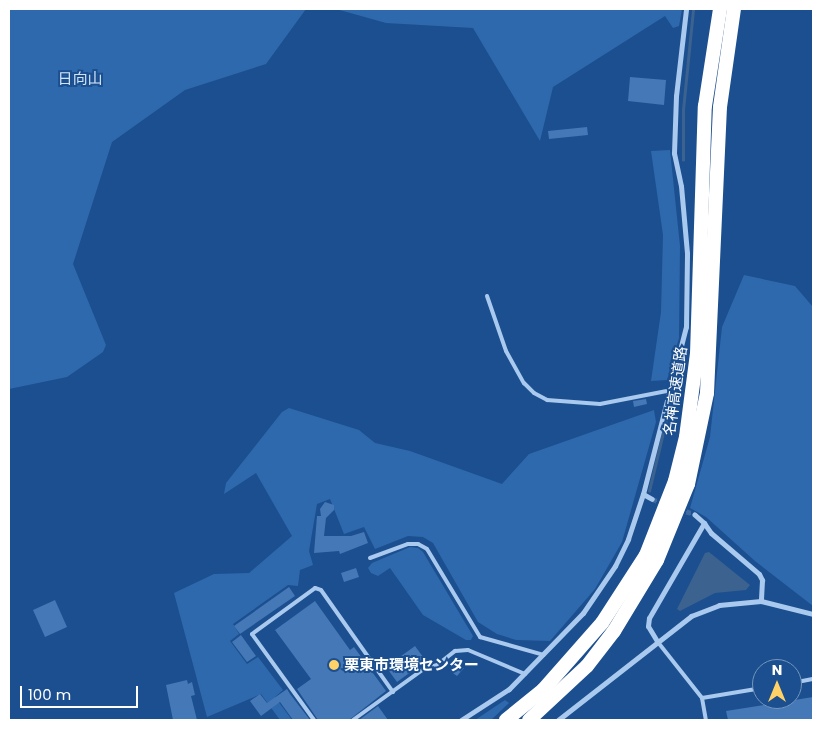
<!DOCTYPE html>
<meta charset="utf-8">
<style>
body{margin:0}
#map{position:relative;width:822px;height:729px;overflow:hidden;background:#1b4f8f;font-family:Poppins,"Noto Sans JP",sans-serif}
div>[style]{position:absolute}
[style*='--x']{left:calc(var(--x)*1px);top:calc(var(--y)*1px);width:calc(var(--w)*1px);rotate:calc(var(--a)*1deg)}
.green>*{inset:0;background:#2e69ad}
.water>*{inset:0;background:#3c6290}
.stream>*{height:2.5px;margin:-1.25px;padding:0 1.25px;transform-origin:1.25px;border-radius:1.25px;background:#3c6290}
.building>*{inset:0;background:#4478b7}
.minor-tunnel>*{height:5px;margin-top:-2.5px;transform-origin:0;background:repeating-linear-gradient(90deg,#3d69a0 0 5px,transparent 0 7.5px)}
.service>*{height:4px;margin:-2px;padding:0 2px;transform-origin:2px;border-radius:2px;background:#a9c9ee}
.minor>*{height:5px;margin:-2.5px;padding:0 2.5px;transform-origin:2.5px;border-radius:2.5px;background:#a9c9ee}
.motorway>*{height:14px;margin:-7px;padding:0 7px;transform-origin:7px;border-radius:7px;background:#fff}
.dots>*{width:14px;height:14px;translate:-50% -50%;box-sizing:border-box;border:2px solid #1b4f8f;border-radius:50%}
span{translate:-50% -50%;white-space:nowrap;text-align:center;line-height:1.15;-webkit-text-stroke:4px #1b4f8f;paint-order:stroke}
.park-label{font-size:15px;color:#cfe3fa}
.street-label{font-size:15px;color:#fff}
.poi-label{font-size:15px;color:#fff;font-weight:700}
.left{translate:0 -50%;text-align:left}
.frame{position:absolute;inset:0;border:10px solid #fff;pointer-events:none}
.north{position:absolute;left:752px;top:659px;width:50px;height:50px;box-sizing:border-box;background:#1b4f8f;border:1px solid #7695bc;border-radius:50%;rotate:0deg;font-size:14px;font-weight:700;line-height:20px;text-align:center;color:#fff}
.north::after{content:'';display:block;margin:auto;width:18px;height:22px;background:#ffd166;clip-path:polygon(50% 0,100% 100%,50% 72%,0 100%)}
.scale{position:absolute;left:20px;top:686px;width:118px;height:22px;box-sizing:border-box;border:2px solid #fff;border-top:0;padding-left:6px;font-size:15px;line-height:18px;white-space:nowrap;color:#fff;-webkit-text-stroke:4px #1b4f8f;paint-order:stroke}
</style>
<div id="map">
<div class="green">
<div style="clip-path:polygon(9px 9px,306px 9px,266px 64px,185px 90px,112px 142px,73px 264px,106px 345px,103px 352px,67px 377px,9px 389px)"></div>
<div style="clip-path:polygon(336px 9px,682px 9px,679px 26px,673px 28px,665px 16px,553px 87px,540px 141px,473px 28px,386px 23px)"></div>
<div style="clip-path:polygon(670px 150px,680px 246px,679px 338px,667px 380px,651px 381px,661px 312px,663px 235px,651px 151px)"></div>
<div style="clip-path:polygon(744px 275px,795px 286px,813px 307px,813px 606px,755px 561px,706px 517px,690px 508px,710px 437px,722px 327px)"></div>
<div style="clip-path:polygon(289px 408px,359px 430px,375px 443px,410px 451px,502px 484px,529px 454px,654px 410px,656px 422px,622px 542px,595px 589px,550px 641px,516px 640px,497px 634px,478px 622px,433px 543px,423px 537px,408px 536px,375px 549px,364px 527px,344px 534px,330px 499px,317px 504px,309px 551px,313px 565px,300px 570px,298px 586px,288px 585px,233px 624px,239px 634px,230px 641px,247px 664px,258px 657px,283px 690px,275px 697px,292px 720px,280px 720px,261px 694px,207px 717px,174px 593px,214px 574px,249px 573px,292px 536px,256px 473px,224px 494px,226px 483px,282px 412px)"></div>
<div style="clip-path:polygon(410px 547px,418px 548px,423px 552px,473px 636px,471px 640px,466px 640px,423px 615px,390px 568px,378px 576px,371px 573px,368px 568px,372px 563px)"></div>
<div style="clip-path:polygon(505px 700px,509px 703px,491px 720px,475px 720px)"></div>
</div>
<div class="water">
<div style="clip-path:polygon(709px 552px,750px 585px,746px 590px,715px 593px,680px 611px,677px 609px,705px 553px)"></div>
</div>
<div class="stream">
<div style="--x:683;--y:160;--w:50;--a:-90"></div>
<div style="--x:683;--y:110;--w:101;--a:-84.3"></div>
<div style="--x:649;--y:491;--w:99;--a:-76.5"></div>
<div style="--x:672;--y:395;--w:13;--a:-61"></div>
</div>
<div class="building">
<div style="clip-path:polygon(630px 77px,666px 80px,664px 105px,628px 101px)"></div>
<div style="clip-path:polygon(587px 127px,588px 135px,549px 139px,548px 131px)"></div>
<div style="clip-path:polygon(646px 399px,647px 404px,634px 407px,633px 401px)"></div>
<div style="clip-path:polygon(325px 502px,334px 505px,334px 510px,326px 518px,324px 536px,351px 536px,364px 532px,368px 543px,340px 554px,339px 551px,314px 553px,317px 516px,321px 516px,320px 509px)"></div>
<div style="clip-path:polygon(356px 568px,359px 577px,344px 582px,341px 573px)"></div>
<div style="clip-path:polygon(289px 587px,295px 596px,240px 634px,234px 626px)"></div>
<div style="clip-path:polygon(55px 600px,67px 627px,45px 637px,33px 610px)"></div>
<div style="clip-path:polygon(315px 601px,350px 650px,354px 647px,386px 691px,349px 720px,318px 720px,297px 689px,311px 679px,275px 630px)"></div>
<div style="clip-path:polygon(241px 635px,256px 656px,247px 662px,232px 642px)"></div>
<div style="clip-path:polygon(415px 646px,426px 661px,397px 682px,386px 667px)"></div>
<div style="clip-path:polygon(457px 662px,464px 668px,457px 676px,450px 671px)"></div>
<div style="clip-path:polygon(187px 680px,188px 684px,192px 682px,195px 695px,191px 696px,197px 720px,173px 720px,166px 685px)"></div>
<div style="clip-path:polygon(287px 689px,290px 694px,310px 720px,293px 720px,280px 702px,261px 716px,250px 701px,260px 694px,267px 703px)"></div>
<div style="clip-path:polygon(813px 697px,813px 720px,728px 720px,726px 711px)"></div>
<div style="clip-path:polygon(378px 706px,388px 720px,359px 720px)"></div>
</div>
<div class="minor-tunnel">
<div style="--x:652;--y:499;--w:15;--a:20"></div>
<div style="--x:679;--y:509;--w:16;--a:18"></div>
</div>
<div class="service">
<div style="--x:487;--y:296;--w:58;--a:70.9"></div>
<div style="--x:506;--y:351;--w:37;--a:61"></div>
<div style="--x:524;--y:383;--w:14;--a:45"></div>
<div style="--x:534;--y:393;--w:15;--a:28"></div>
<div style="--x:547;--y:400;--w:53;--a:4.3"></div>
<div style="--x:600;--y:404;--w:68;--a:-11"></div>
<div style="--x:370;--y:558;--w:40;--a:-20.2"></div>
<div style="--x:408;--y:544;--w:10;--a:0"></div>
<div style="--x:418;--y:544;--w:10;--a:29"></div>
<div style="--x:427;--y:549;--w:103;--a:58.9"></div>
<div style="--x:480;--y:637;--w:66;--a:15.7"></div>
<div style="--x:657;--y:641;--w:73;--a:51.7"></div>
<div style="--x:702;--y:698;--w:22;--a:80"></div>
<div style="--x:792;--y:683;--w:21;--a:-11"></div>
<div style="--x:702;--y:698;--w:61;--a:-9.5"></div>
<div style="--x:314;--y:720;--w:106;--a:-125.8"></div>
<div style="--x:252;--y:634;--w:78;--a:-36.1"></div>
<div style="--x:315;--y:588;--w:6;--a:18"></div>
<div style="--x:321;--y:590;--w:125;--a:54.8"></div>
<div style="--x:353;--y:720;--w:89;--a:-35.8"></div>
<div style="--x:425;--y:668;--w:12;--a:-14"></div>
<div style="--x:437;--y:665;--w:23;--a:-38"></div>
<div style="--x:455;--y:651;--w:13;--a:-4"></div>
<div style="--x:468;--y:650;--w:62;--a:22.8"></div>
</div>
<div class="minor">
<div style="--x:643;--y:494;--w:10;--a:29"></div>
<div style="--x:704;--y:523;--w:12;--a:55"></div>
<div style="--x:711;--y:533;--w:63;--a:40.5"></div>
<div style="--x:759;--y:574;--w:7;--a:63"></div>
<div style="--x:762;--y:580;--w:21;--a:93"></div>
<div style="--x:657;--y:641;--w:17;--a:-121"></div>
<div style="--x:648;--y:626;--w:8;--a:-83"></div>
<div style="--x:649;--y:618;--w:110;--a:-59.9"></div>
<div style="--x:704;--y:523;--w:13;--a:-138"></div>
<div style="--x:461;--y:720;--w:57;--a:-32.9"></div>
<div style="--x:509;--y:689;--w:106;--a:-45.8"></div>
<div style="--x:583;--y:613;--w:57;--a:-55.8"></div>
<div style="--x:615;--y:566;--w:30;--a:-64"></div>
<div style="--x:628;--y:539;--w:47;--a:-71.6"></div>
<div style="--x:643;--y:494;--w:172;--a:-75.6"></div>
<div style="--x:686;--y:327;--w:74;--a:-89.2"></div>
<div style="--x:687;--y:253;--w:67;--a:-95.1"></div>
<div style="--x:681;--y:186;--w:34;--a:-102"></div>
<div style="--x:674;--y:153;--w:57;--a:-88"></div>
<div style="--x:676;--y:96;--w:88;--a:-83.4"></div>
<div style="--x:558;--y:720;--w:169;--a:-38"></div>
<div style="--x:691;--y:616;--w:30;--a:-21"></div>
<div style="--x:719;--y:605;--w:42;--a:-5.4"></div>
<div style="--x:761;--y:601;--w:54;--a:14"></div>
</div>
<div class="motorway">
<div style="--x:506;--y:720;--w:48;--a:-39"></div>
<div style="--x:543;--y:690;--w:89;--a:-48.6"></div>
<div style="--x:602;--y:623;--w:81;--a:-57.1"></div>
<div style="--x:646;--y:555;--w:79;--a:-68.6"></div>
<div style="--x:675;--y:481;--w:45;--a:-76"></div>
<div style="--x:686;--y:437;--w:84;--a:-82.5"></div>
<div style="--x:697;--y:354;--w:248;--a:-88.2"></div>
<div style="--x:705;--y:106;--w:98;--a:-81.2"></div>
<div style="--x:529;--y:720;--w:79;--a:-43"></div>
<div style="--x:587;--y:666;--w:44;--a:-52.4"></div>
<div style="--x:614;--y:631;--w:83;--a:-58.8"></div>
<div style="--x:657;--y:560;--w:82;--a:-67.8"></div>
<div style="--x:688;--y:484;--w:93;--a:-78.2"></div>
<div style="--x:707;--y:393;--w:286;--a:-87.4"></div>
<div style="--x:720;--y:107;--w:99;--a:-81.9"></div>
</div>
<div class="dots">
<div style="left:334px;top:665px;background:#ffd166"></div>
</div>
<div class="park-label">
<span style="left:80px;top:79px">日向山</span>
</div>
<div class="street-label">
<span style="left:675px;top:391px;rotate:-82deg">名神高速道路</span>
</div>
<div class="poi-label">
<span class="left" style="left:344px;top:665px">栗東市環境センター</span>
</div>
<div class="frame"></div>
<div class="north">N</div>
<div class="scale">100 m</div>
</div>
